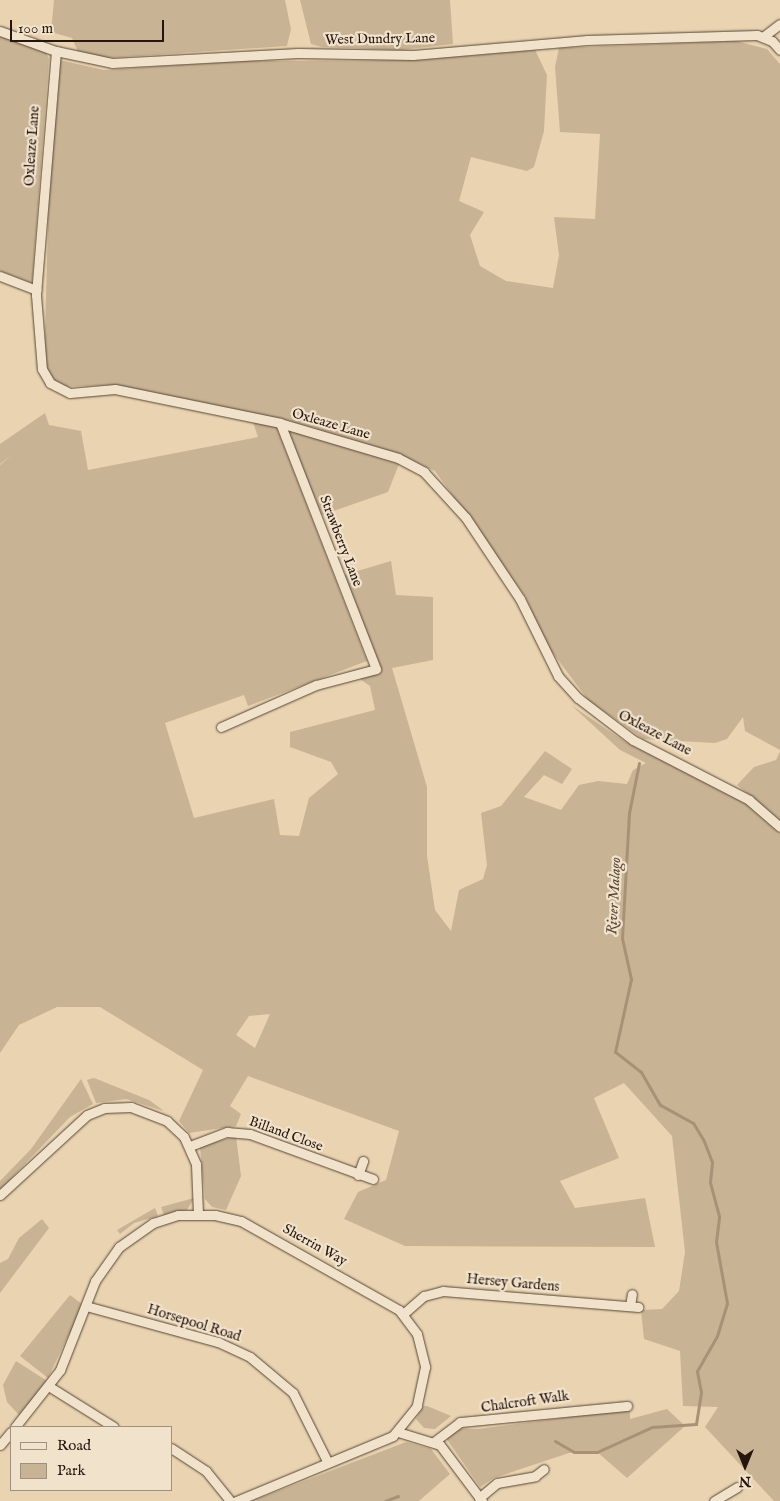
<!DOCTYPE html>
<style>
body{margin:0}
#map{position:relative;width:780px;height:1501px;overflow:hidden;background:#e9d3b0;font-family:"IM FELL English",serif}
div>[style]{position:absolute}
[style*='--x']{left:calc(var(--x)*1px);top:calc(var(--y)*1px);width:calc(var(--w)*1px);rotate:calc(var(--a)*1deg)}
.green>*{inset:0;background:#c8b394}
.stream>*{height:3px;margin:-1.5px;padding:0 1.5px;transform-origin:1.5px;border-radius:1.5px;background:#a79278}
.roads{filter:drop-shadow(0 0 1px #574435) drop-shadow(0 0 1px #574435)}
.street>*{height:9px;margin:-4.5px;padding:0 4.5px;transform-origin:4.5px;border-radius:4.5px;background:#f1e2cc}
span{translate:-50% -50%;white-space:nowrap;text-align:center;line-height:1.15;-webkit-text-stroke:4.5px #f1e2cc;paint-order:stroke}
.street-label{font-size:14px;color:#26150c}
.water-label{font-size:15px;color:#5a4737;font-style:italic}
.legend{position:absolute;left:10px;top:1426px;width:162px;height:65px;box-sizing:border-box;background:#f1e2cc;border:1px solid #a0907f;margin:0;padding:6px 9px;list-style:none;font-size:15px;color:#26150c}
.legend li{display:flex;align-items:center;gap:10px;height:25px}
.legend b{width:25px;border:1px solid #a0907f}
.north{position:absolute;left:720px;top:1441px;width:50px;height:50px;-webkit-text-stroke:4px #f1e2cc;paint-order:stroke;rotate:180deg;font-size:14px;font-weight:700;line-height:20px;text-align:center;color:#26150c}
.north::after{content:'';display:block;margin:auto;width:18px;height:22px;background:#26150c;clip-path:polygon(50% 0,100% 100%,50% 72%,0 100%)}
.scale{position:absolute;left:10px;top:20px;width:154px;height:22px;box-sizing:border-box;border:2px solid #26150c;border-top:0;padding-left:6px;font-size:15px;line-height:18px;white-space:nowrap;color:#26150c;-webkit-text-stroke:4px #f1e2cc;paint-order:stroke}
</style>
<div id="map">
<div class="green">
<div style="clip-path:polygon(54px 0,285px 0,291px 29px,287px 46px,107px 58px,79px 54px,72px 38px,51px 32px)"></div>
<div style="clip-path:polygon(300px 0,450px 0,453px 44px,401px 50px,322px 47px,311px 44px)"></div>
<div style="clip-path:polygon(0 35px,46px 52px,49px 59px,32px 283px,0 271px)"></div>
<div style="clip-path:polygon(736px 41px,767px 49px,780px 64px,780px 750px,745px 731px,743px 717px,727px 739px,715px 743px,643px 739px,588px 700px,547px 645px,525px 596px,435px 471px,396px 453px,283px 419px,112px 385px,60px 387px,44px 369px,50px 154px,59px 60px,104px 70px,241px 61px,418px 60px,535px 50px,547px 75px,544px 131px,534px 167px,527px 171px,471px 157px,459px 201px,484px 212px,470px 235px,480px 266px,506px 281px,553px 288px,559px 255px,554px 217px,595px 219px,600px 134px,560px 132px,555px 67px,559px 48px)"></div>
<div style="clip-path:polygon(evenodd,45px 413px,49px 425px,81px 431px,88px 470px,258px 437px,253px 422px,276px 426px,367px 661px,248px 706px,244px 695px,165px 723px,194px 818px,274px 799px,280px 835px,299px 836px,309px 798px,338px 774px,331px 762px,290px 747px,290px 732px,375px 710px,370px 686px,357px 677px,379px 671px,376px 655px,344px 575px,391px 561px,396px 595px,433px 597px,433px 660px,392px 668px,427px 787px,427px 856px,435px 910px,451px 931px,459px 890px,483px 879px,487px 865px,481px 813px,501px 806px,545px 751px,572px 769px,562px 784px,544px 775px,524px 797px,561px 810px,579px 785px,598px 781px,627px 784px,633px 770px,646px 763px,620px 750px,571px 705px,624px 741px,746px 804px,780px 834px,780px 1501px,774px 1501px,705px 1427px,718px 1407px,683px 1406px,680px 1351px,644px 1339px,641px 1310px,662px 1309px,679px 1291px,685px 1252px,672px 1136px,624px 1083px,594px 1098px,619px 1158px,560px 1181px,575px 1208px,645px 1198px,655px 1247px,405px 1246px,344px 1219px,358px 1192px,386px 1180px,399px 1131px,248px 1076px,230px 1106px,241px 1114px,236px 1126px,189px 1133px,179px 1121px,203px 1070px,100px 1007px,57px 1007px,19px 1025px,0 1053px,0 465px,12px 455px,0 464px,0 444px,45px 413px,270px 1014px,255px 1048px,236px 1035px,249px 1016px,270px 1014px)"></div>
<div style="clip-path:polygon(286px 429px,399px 464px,388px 492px,322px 515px)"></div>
<div style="clip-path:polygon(780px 751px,780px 820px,737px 785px,754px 767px,776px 760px)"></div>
<div style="clip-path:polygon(94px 1078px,149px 1100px,164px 1111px,126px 1099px,96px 1103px,87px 1080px)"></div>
<div style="clip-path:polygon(81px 1079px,93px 1104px,70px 1117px,0 1190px,0 1181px,31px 1149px)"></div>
<div style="clip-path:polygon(236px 1136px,241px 1176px,226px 1210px,212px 1207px,205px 1199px,200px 1147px)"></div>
<div style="clip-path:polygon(194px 1198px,187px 1210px,164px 1215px,161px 1207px)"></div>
<div style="clip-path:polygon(155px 1208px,158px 1216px,134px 1223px,120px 1234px,117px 1230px)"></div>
<div style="clip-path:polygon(42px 1219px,49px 1228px,0 1293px,0 1263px,8px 1259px,19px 1238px)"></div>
<div style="clip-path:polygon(70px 1295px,82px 1304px,75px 1331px,69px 1334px,48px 1378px,20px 1356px)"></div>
<div style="clip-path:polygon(16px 1361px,47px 1381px,19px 1415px,7px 1402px,3px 1385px)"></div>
<div style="clip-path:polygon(423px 1406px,427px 1406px,451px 1416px,435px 1429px,424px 1428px,416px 1419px)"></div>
<div style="clip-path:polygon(630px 1409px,630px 1419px,667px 1409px,685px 1426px,627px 1478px,596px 1451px,569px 1453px,494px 1478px,480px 1487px,446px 1438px,452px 1428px,478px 1429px)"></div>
<div style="clip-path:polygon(406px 1442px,431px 1449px,450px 1474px,419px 1501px,252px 1501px)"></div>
</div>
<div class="stream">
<div style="--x:555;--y:1441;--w:22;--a:30"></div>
<div style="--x:574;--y:1452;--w:23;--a:0"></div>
<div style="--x:597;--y:1452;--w:60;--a:-24.4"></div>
<div style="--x:652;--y:1427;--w:44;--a:-3.9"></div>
<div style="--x:696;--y:1424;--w:32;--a:-81"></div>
<div style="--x:701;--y:1392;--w:21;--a:-101"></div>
<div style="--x:697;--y:1371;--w:40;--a:-60.3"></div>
<div style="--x:717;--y:1336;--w:34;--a:-73"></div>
<div style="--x:727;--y:1303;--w:62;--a:-100.2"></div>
<div style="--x:716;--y:1242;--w:26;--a:-83"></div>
<div style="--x:719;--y:1216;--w:35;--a:-105"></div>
<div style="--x:710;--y:1182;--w:20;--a:-84"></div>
<div style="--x:712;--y:1162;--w:22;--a:-111"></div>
<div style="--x:704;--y:1141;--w:21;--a:-121"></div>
<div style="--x:693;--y:1123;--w:38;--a:-151"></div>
<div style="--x:660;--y:1105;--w:38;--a:-120"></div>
<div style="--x:641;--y:1072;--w:33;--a:-142"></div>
<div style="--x:615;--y:1052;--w:75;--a:-77.6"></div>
<div style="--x:631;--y:979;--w:42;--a:-102.4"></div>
<div style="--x:622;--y:938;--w:125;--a:-86.8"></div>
<div style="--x:629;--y:813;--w:51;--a:-78.7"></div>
<div style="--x:385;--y:1501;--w:14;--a:-21"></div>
</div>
<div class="roads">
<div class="street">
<div style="--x:0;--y:31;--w:59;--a:19.7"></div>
<div style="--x:56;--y:51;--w:57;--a:12.1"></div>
<div style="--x:112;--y:63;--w:186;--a:-3.1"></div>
<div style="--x:298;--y:53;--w:115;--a:1"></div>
<div style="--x:413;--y:55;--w:175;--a:-4.9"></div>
<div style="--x:587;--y:40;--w:170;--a:-1.7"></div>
<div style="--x:757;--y:35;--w:16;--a:22"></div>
<div style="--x:772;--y:41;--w:12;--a:48"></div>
<div style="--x:764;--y:36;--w:20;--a:-37"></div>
<div style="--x:56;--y:51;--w:245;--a:94.7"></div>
<div style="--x:36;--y:295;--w:74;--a:85.4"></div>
<div style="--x:42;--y:369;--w:16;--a:60"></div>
<div style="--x:50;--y:383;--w:22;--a:27"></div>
<div style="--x:70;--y:393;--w:45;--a:-5.1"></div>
<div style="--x:115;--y:389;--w:168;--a:11.6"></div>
<div style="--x:280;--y:423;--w:123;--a:16.5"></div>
<div style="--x:398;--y:458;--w:30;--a:28"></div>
<div style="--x:424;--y:472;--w:62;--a:47.6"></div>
<div style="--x:466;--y:518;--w:97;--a:56.3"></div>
<div style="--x:520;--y:599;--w:86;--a:63.7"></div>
<div style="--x:558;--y:676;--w:30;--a:48"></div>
<div style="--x:578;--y:698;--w:69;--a:37.4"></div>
<div style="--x:633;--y:740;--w:131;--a:27.3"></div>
<div style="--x:749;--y:800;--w:41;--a:41.1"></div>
<div style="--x:0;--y:276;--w:39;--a:21"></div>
<div style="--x:221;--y:727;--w:104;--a:-23.9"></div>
<div style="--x:316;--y:685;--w:62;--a:-14.9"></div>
<div style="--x:376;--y:669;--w:264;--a:-111.3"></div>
<div style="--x:190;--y:1146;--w:40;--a:-21"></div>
<div style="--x:227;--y:1132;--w:23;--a:5"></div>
<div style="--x:250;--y:1134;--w:131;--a:20.1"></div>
<div style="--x:358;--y:1175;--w:15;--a:-70"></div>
<div style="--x:0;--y:1195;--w:118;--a:-42.6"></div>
<div style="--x:87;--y:1115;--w:18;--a:-22"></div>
<div style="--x:104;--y:1108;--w:27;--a:-2"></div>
<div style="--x:131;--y:1107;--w:39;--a:21"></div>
<div style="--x:167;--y:1121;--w:23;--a:43"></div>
<div style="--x:184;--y:1137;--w:30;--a:66"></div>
<div style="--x:196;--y:1164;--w:50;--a:87.7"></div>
<div style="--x:86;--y:1306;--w:137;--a:15.3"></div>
<div style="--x:218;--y:1342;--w:35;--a:25"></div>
<div style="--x:250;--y:1357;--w:56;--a:39.9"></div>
<div style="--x:293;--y:1393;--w:78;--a:63.4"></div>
<div style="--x:630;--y:1306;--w:12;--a:-81"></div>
<div style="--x:403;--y:1314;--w:28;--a:-41"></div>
<div style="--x:424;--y:1296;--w:20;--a:-15"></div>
<div style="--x:443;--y:1291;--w:196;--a:4.7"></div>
<div style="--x:50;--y:1387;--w:75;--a:32"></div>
<div style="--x:15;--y:1427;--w:73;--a:-51.7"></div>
<div style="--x:60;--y:1370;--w:96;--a:-68.5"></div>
<div style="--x:95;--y:1281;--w:42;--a:-54.8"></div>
<div style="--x:119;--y:1247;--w:42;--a:-35.2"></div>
<div style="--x:153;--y:1223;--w:26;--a:-18"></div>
<div style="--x:178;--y:1215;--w:37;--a:0"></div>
<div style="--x:215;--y:1215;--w:27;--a:13"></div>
<div style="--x:241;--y:1221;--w:181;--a:29.4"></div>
<div style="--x:399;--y:1310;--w:30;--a:53"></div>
<div style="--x:417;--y:1334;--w:34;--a:76"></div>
<div style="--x:425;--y:1367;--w:40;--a:102"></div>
<div style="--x:417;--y:1406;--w:38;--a:129"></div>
<div style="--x:393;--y:1436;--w:170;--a:157.5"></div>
<div style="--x:398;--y:1432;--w:44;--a:17.2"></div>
<div style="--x:440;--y:1445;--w:70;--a:53.1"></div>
<div style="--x:435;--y:1441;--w:31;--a:-37"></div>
<div style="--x:460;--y:1422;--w:168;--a:-5.5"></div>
<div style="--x:0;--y:1445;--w:17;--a:-50"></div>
<div style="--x:171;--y:1448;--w:42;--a:33.3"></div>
<div style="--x:206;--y:1471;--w:38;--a:51"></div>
<div style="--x:479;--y:1498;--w:23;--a:-40"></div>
<div style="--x:497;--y:1483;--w:39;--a:-10"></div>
<div style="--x:535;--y:1476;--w:11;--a:-38"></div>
<div style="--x:714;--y:1501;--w:27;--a:-31"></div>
</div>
</div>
<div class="street-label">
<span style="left:380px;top:39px;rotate:-1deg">West Dundry Lane</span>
<span style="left:32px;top:146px;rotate:-86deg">Oxleaze Lane</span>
<span style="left:331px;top:424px;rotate:16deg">Oxleaze Lane</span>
<span style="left:341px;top:541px;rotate:69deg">Strawberry Lane</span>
<span style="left:655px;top:733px;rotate:28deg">Oxleaze Lane</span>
<span style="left:286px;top:1134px;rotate:20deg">Billand Close</span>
<span style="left:315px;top:1245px;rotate:29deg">Sherrin Way</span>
<span style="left:513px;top:1283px;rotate:5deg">Hersey Gardens</span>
<span style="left:194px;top:1323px;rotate:17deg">Horsepool Road</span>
<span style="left:525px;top:1402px;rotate:-8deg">Chalcroft Walk</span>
</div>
<div class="water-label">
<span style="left:614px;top:896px;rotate:-87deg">River Malago</span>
</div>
<ul class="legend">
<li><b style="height:6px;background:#f1e2cc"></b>Road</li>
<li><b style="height:14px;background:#c8b394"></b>Park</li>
</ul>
<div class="north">N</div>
<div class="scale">100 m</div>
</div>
